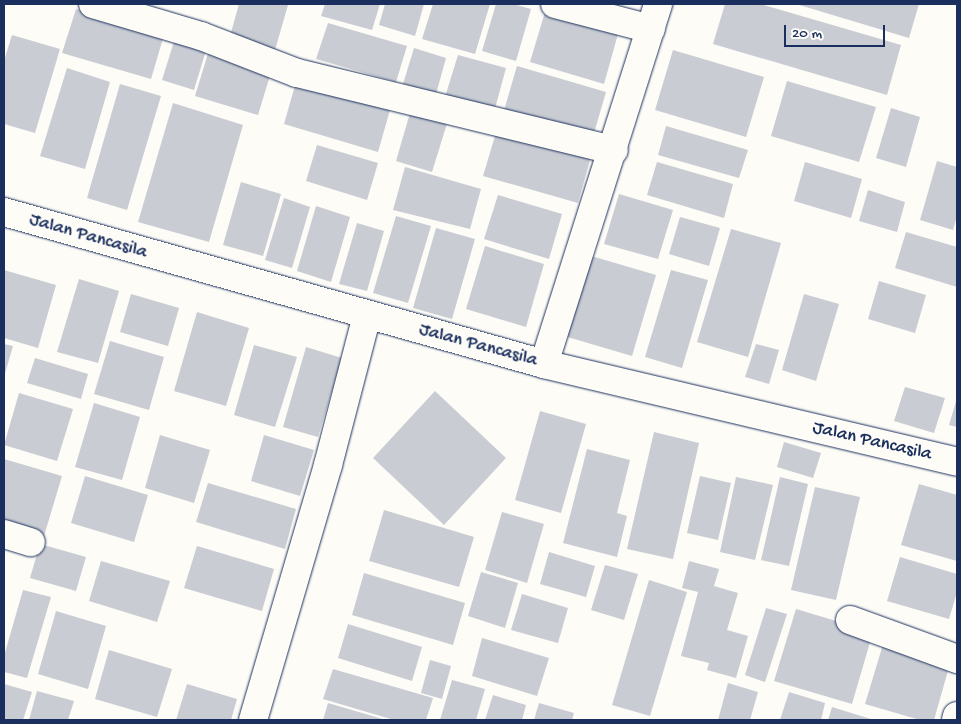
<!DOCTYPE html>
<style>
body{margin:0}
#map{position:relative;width:961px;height:724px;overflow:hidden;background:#fdfcf7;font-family:"Gochi Hand",sans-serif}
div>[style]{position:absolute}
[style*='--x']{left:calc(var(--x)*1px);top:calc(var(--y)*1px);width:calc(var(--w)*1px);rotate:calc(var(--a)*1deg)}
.building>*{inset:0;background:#c9ccd3}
.roads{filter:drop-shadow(0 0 1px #1b2f5e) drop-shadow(0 0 1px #1b2f5e)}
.street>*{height:28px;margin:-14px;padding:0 14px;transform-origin:14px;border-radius:14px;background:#fdfcf7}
span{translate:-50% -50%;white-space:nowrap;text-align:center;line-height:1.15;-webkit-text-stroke:4.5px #fdfcf7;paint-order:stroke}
.street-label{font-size:19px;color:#1b2f5e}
.frame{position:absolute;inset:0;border:5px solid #1b2f5e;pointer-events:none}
.scale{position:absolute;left:784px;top:25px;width:101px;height:22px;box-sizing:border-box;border:2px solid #1b2f5e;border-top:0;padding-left:6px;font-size:15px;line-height:18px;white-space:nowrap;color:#1b2f5e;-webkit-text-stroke:4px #fdfcf7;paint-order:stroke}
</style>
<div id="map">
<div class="building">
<div style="clip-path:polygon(239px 4px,288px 5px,275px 50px,230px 36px)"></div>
<div style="clip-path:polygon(325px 4px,380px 4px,372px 30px,321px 16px)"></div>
<div style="clip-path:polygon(385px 4px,424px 4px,415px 36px,379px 25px)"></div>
<div style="clip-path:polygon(433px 4px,490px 4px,475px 54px,422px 39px)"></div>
<div style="clip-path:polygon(496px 4px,513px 4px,531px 9px,516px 61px,482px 51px)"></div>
<div style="clip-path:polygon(725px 4px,760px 4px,901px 45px,887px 95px,713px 44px)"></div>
<div style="clip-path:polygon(796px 4px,919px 4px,909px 38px)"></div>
<div style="clip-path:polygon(76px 9px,164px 35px,151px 79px,62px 53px)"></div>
<div style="clip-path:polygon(545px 12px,618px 34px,604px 84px,530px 62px)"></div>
<div style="clip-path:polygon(328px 23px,407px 46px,396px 82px,316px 59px)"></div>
<div style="clip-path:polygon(12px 35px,60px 49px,35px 133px,4px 124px,4px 61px)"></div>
<div style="clip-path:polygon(176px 35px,208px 44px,194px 90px,162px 80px)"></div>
<div style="clip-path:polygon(414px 48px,446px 58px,436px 94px,403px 84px)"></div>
<div style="clip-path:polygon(209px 50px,272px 69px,258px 115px,195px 96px)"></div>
<div style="clip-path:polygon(673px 50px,764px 77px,746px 137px,655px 110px)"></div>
<div style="clip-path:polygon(458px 55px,506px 68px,494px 112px,445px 97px)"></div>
<div style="clip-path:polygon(517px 66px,606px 92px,592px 140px,503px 114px)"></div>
<div style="clip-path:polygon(67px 68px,110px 82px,85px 169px,40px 156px)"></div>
<div style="clip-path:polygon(787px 81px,876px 107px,859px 162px,771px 136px)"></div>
<div style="clip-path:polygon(296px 82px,390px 110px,378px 152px,284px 124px)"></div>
<div style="clip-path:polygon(120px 84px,161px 96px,127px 210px,87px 198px)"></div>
<div style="clip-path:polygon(173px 103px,243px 125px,209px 242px,138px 222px)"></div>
<div style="clip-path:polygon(412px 106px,449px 117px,432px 172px,396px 161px)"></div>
<div style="clip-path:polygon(891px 108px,920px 117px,906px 167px,876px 158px)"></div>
<div style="clip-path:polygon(498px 126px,592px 153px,578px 203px,483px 176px)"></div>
<div style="clip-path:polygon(666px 126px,748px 150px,739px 178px,658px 155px)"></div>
<div style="clip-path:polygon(317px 145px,378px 163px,367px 200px,306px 181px)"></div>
<div style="clip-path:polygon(937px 161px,957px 167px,957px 216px,953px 230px,920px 220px)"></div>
<div style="clip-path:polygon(657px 162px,733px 184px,724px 218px,647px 195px)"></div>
<div style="clip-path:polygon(805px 162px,862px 179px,851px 218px,794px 201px)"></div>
<div style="clip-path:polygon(405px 167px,481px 189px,470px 229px,393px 210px)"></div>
<div style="clip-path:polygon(241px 182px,281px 194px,263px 256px,223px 245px)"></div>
<div style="clip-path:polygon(868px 190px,905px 202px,897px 232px,859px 221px)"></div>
<div style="clip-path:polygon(619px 194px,673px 210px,658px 259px,604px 244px)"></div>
<div style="clip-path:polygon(498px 195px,562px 214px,549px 259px,484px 239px)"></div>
<div style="clip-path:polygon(284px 198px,310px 207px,292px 268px,265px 260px)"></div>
<div style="clip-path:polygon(316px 206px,350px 217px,331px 282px,297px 271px)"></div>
<div style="clip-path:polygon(396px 216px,431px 226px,408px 303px,373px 293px)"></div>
<div style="clip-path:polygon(680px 217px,720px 228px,709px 266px,669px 254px)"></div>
<div style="clip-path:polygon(357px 223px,384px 231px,367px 291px,339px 284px)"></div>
<div style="clip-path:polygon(436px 228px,475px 239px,452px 319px,413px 308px)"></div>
<div style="clip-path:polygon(731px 229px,781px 243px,748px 357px,697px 342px)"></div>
<div style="clip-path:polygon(906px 232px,957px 247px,957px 287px,895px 268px)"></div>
<div style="clip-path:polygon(485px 246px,544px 264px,526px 327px,466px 309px)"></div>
<div style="clip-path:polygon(588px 255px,656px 275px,632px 356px,564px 336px)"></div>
<div style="clip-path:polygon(4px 270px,56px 285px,38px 348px,4px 338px)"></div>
<div style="clip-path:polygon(671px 270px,708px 280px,682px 368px,645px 357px)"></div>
<div style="clip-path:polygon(79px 279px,119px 291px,98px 363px,57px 352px)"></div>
<div style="clip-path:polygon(879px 281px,926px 295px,915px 333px,868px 319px)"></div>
<div style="clip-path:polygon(131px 294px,179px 308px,168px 346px,120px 332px)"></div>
<div style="clip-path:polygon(804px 294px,839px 304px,816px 381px,782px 370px)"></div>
<div style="clip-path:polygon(197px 312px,249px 328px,226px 406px,174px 391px)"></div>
<div style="clip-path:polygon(110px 341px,164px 357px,149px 410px,94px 394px)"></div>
<div style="clip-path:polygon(4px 344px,13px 346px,4px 377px)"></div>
<div style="clip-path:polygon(756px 344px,779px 350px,769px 384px,745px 377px)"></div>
<div style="clip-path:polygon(254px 345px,297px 357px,275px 427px,234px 415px)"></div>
<div style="clip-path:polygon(306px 347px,342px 358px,318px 437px,283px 427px)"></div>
<div style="clip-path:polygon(35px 358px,88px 374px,81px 399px,27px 383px)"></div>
<div style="clip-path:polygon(905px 387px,945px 398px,934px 433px,894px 421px)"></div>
<div style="clip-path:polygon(435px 391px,506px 458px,444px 525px,373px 458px)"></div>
<div style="clip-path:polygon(19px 393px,73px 409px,57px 461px,4px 445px)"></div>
<div style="clip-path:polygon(957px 398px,957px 427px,949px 425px)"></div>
<div style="clip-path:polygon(94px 403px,140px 417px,122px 480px,75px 467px)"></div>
<div style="clip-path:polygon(540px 411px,586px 424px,561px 513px,515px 500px)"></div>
<div style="clip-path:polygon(654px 432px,699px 443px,673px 559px,627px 549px)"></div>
<div style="clip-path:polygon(160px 435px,210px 450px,194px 503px,145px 488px)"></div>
<div style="clip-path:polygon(264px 435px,314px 450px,300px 496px,251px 481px)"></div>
<div style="clip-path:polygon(784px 442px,821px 453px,813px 478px,777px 467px)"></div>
<div style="clip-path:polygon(587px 449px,630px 460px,617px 513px,627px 516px,617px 557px,563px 543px)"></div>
<div style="clip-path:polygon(4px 459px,62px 476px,44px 536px,4px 524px)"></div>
<div style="clip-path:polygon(85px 476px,148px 495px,134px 542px,71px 523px)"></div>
<div style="clip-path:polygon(700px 476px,731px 483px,718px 540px,687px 533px)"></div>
<div style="clip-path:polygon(736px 477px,773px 485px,755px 560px,720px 552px)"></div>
<div style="clip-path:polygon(780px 477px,808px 484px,789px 566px,761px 560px)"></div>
<div style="clip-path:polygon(208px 483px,296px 509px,285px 549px,196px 522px)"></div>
<div style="clip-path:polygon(919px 484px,957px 495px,957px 561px,901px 545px)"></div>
<div style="clip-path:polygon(815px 487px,860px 497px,836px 600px,791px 590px)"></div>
<div style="clip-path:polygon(384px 510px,474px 537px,459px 587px,369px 561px)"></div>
<div style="clip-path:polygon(502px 512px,544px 524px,527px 583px,485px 570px)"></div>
<div style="clip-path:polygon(40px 544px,86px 557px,76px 591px,30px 578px)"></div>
<div style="clip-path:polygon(197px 546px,274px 569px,262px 611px,184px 588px)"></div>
<div style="clip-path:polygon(549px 552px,595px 566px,586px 597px,540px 584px)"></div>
<div style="clip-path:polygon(900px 557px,957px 574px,957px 592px,949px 619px,887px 601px)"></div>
<div style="clip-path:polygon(101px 561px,170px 581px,157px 622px,89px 601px)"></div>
<div style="clip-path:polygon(689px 561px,719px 569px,714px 586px,738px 593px,727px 630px,748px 636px,736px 678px,707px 670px,709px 663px,681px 656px,698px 592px,682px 588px)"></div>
<div style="clip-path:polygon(605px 565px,638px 574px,624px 620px,591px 610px)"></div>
<div style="clip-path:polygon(481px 572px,518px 583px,505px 628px,468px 616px)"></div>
<div style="clip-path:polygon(364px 573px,465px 603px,453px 645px,352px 615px)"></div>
<div style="clip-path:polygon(649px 580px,687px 592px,650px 716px,612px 705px)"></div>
<div style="clip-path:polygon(23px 590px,51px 597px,27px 678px,4px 672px,4px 656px)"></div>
<div style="clip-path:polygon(522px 594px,568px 608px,558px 643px,511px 630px)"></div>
<div style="clip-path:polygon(766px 608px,787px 614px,765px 682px,745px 675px)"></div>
<div style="clip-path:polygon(796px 609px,873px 632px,852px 704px,774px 681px)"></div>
<div style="clip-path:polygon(56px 611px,106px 626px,88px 689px,38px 674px)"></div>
<div style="clip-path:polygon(348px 624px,422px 647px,412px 681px,338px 658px)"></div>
<div style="clip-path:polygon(482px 638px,549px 658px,537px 696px,472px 676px)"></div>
<div style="clip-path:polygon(884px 641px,951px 660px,934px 720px,920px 720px,865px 704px)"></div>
<div style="clip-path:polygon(109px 650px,172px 669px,157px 717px,95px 699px)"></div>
<div style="clip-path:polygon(430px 660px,451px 666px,442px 699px,421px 693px)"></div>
<div style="clip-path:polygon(333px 669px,433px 698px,426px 720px,394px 720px,323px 699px)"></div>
<div style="clip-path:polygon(452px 680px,485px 689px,476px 720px,440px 720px)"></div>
<div style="clip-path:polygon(728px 683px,758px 692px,750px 720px,718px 720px)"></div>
<div style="clip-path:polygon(4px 684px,32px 692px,23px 720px,4px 720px)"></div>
<div style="clip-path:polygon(187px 684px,237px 699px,231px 720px,176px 720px)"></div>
<div style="clip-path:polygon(37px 691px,74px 701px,68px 720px,29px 720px)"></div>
<div style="clip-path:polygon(789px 692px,825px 703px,821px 720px,780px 720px)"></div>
<div style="clip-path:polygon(493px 695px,526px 705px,522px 720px,485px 720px)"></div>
<div style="clip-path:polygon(328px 703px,386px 720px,323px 720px)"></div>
<div style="clip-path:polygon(539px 703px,574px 713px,572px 720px,534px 720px)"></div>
<div style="clip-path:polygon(832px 707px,874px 720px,828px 720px)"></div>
</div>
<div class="roads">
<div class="street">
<div style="--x:93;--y:4;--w:113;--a:16.5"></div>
<div style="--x:201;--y:36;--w:103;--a:21.1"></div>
<div style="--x:297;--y:73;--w:326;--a:13.7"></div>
<div style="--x:555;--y:4;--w:99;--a:14.6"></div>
<div style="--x:4;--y:212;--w:561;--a:15.72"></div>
<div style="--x:544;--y:364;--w:424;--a:13.3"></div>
<div style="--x:544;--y:364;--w:378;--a:-72.4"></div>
<div style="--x:4;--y:534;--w:28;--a:17"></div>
<div style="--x:850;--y:620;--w:114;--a:20"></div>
<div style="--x:253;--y:720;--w:266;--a:-73.6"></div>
<div style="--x:328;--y:465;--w:155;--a:-75.4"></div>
<div style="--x:956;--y:720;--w:4;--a:-76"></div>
</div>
</div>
<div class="street-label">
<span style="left:88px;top:237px;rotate:16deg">Jalan Pancasila</span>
<span style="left:478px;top:346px;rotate:15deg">Jalan Pancasila</span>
<span style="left:872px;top:442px;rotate:13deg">Jalan Pancasila</span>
</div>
<div class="frame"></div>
<div class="scale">20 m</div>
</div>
